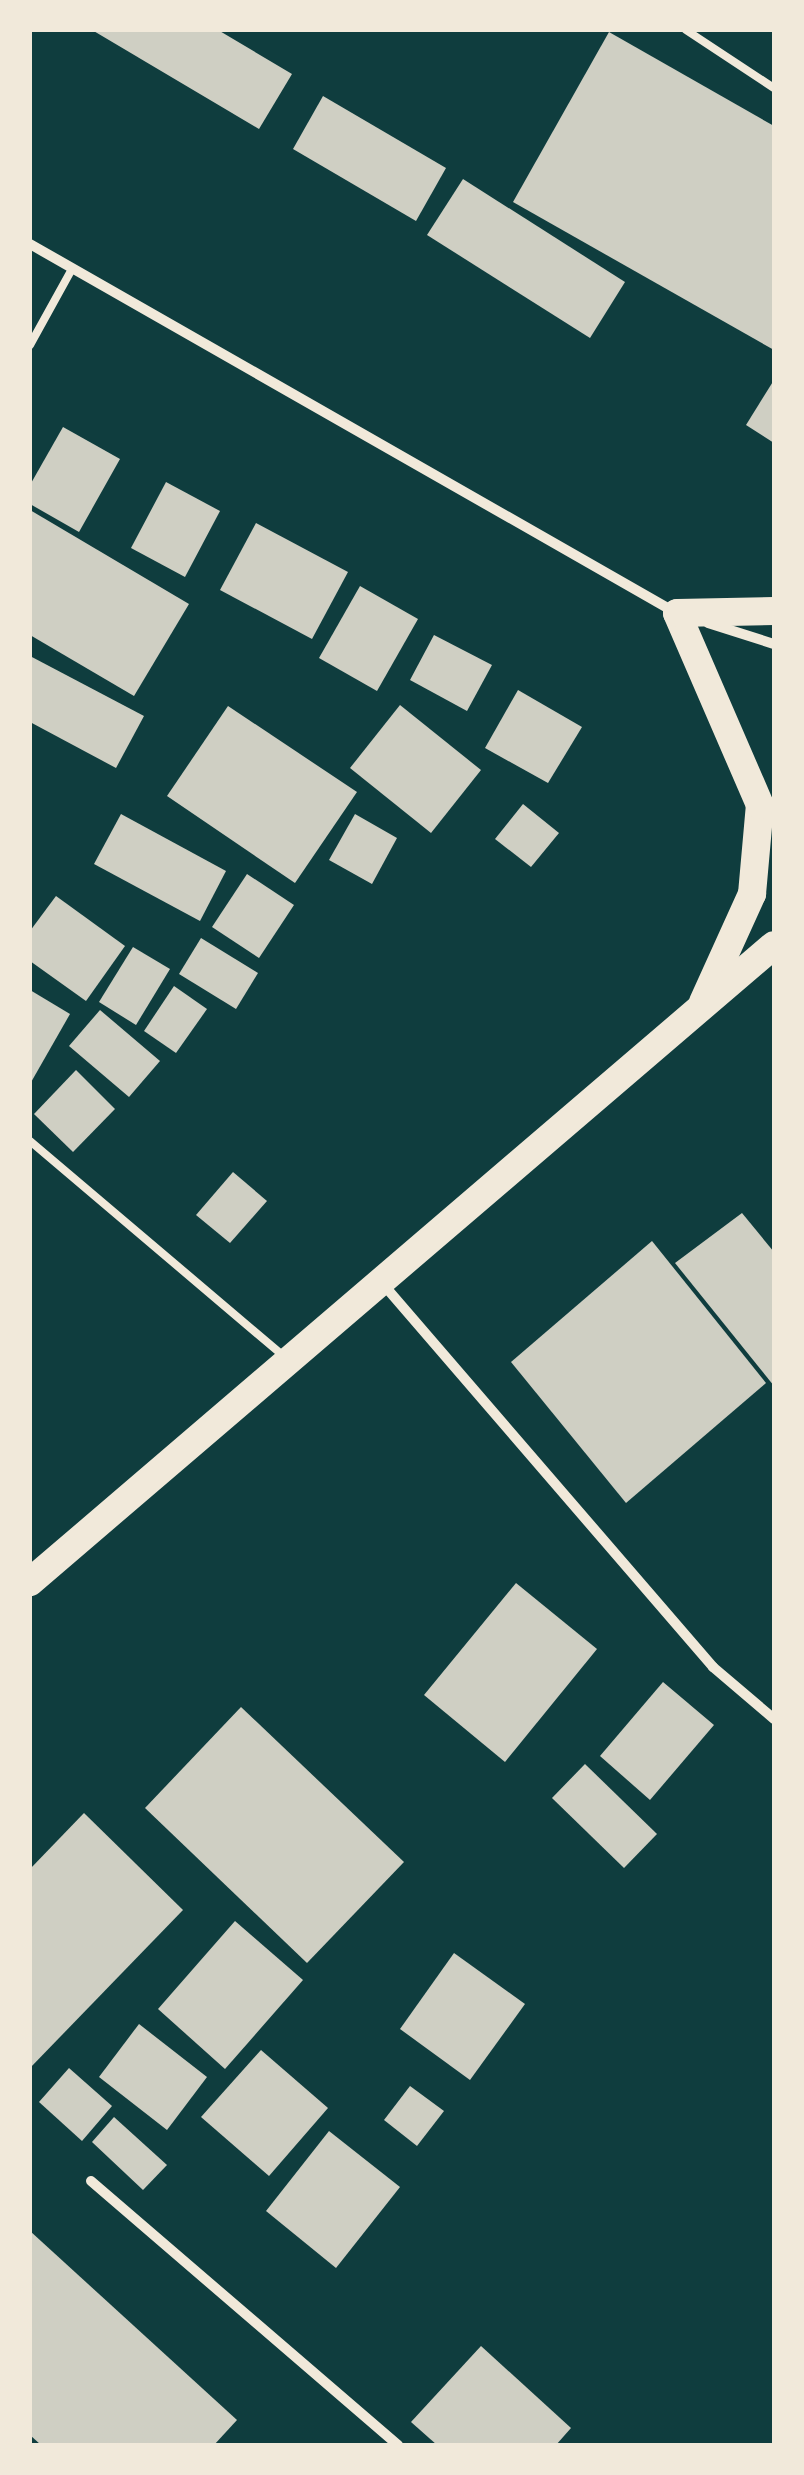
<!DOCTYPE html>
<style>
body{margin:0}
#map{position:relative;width:804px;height:2475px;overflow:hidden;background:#0f3d3e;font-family:"Fira Sans Condensed",sans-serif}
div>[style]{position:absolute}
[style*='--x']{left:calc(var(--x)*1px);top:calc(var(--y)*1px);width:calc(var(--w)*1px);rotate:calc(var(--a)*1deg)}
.building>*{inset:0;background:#cfcfc3}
.service>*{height:8px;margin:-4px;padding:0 4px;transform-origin:4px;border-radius:4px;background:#f1e9da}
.minor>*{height:10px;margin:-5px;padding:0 5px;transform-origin:5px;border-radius:5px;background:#f1e9da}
.trunk>*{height:28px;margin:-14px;padding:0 14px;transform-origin:14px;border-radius:14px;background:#f1e9da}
span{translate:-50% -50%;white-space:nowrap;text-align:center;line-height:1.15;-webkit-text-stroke:10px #f1e9da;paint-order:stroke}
.frame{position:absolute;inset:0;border:32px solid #f1e9da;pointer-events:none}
</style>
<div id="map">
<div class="building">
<div style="clip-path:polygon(92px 30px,218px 30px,292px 74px,259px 129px)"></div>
<div style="clip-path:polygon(609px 32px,774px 126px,774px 350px,513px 202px)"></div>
<div style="clip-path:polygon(323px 96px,446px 168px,416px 221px,293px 149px)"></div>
<div style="clip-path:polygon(463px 179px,625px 282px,590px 338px,427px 235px)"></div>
<div style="clip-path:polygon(774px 380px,774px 443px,746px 425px)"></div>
<div style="clip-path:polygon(63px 427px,120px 459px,79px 532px,30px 504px,30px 485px)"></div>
<div style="clip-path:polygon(166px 482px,220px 511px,185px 577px,131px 548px)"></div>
<div style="clip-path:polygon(30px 510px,189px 604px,134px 696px,30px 635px)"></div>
<div style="clip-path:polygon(256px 523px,348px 572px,312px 639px,220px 590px)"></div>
<div style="clip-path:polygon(360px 586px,418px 619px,377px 691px,319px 658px)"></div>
<div style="clip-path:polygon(434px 635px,492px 665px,467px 711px,410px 680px)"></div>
<div style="clip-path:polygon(30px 656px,144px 716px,116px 768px,30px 722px)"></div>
<div style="clip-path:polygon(518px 690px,582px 727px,548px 783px,485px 748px)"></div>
<div style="clip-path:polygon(400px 705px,481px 770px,431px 833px,350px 768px)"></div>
<div style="clip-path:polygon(228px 706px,357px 792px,295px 883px,167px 796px)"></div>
<div style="clip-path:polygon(523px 804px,559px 833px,531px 867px,495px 839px)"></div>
<div style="clip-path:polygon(121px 814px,226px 871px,200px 921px,94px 864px)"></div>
<div style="clip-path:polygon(355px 814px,397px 838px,372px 884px,329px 860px)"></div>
<div style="clip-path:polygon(247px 874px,294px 905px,259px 958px,212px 927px)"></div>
<div style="clip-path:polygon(56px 896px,125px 946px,86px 1001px,30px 961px,30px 931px)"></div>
<div style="clip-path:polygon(201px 938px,258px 973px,236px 1009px,179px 974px)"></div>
<div style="clip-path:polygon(133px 947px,170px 969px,136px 1025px,99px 1002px)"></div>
<div style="clip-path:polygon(174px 986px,207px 1009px,176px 1053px,144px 1031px)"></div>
<div style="clip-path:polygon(30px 990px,70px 1014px,30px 1084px)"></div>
<div style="clip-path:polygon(100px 1010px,160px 1061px,129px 1097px,69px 1046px)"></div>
<div style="clip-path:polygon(76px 1070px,115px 1109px,73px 1152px,34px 1114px)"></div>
<div style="clip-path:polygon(233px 1172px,267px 1201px,230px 1243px,196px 1215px)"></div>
<div style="clip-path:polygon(742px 1213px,774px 1252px,774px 1386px,675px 1263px)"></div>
<div style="clip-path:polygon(652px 1241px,766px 1383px,626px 1503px,511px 1362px)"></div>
<div style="clip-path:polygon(516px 1583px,597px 1649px,505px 1762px,424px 1695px)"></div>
<div style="clip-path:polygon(663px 1682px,714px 1725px,650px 1800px,600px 1756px)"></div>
<div style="clip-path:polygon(241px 1707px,404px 1862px,307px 1963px,145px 1808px)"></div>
<div style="clip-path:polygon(585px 1764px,657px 1834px,624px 1868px,552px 1798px)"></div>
<div style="clip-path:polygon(84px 1813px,183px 1910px,30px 2068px,30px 1869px)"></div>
<div style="clip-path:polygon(235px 1921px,303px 1980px,225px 2069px,158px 2009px)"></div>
<div style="clip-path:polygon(454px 1953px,525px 2004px,470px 2080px,400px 2029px)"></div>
<div style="clip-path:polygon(139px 2024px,207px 2077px,167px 2130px,99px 2077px)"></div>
<div style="clip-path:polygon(261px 2050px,328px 2108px,269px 2176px,201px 2117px)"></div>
<div style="clip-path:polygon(69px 2068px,112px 2106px,82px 2141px,39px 2102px)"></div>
<div style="clip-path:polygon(410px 2086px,444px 2111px,417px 2146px,384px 2120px)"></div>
<div style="clip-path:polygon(114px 2117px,167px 2165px,143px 2190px,92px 2142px)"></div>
<div style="clip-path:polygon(329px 2131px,400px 2187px,336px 2268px,266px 2211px)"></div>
<div style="clip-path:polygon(30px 2231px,237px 2420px,214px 2445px,41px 2445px,30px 2435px)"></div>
<div style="clip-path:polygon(481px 2346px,571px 2428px,556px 2445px,437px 2445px,411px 2422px)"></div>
</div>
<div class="service">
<div style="--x:686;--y:30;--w:105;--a:33.4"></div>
<div style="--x:30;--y:345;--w:87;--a:-61.1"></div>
<div style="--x:30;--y:1141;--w:336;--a:40.3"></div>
</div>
<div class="minor">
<div style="--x:30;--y:244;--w:740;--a:29.72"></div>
<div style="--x:708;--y:623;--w:69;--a:17.7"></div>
<div style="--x:383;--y:1284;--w:506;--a:49.25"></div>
<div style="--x:713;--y:1667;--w:80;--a:40.4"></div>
<div style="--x:91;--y:2181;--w:405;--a:40.7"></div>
</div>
<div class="trunk">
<div style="--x:703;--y:1002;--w:119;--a:-65.6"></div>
<div style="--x:752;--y:894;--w:89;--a:-84.9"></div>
<div style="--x:760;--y:805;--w:209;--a:-113.4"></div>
<div style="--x:677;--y:613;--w:97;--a:-1.2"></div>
<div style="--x:30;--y:1582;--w:979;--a:-40.57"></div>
</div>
<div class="frame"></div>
</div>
